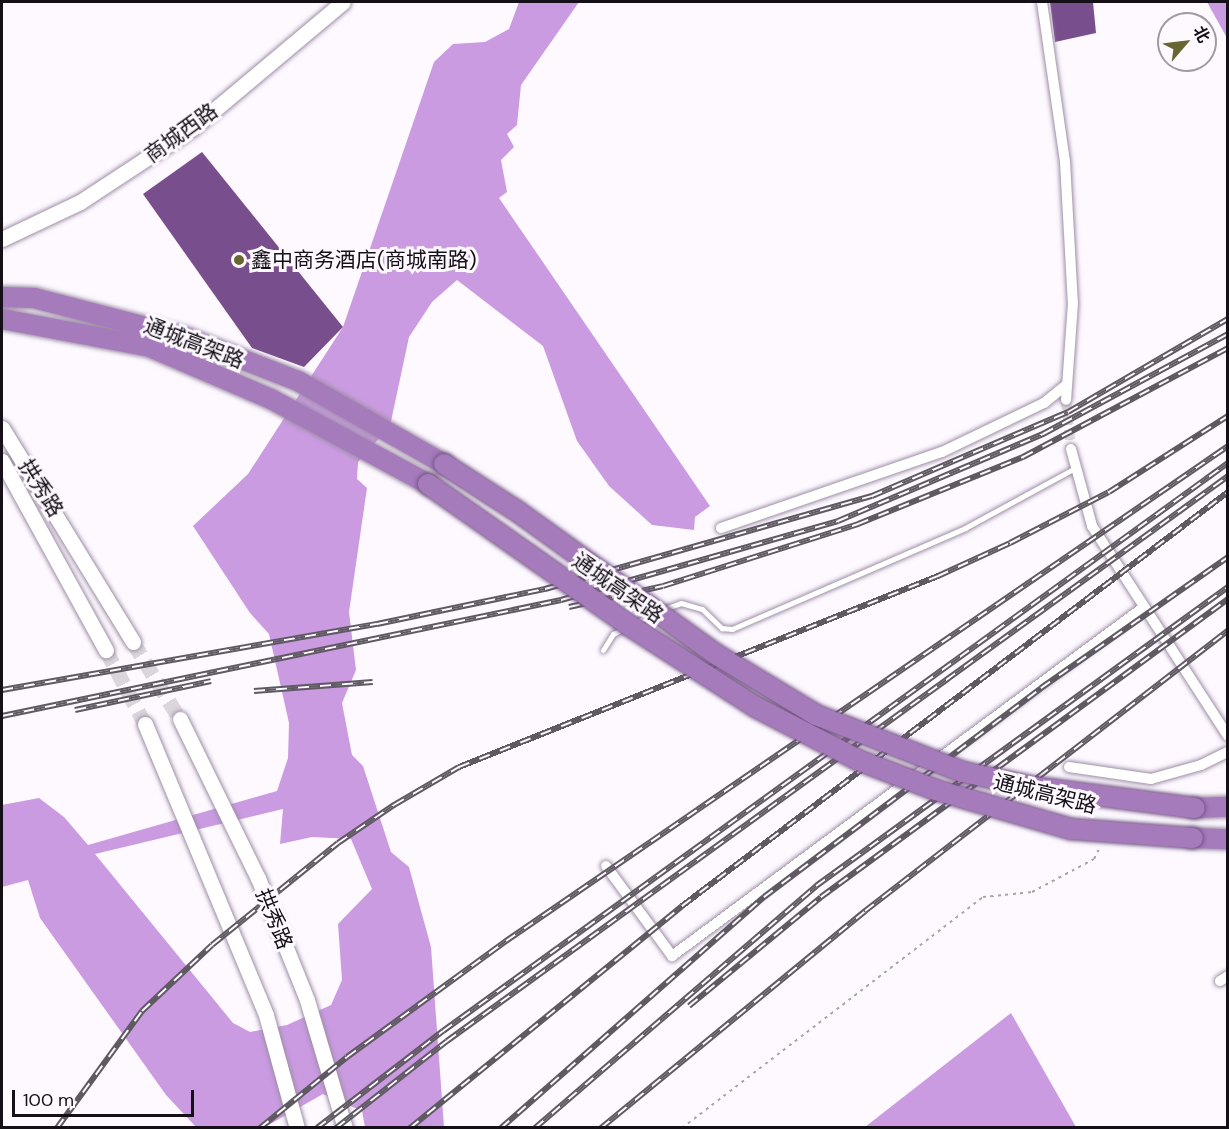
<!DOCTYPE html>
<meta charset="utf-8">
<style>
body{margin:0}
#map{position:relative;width:1229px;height:1129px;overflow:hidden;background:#fdf9ff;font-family:"DM Sans","Noto Sans SC",sans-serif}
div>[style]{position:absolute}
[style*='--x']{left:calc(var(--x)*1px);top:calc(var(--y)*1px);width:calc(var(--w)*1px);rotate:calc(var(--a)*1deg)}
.water>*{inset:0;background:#ca9be1}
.building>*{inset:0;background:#794e8d}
.street-tunnel>*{height:10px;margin-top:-5px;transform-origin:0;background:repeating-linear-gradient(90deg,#dad6dc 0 10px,transparent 0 15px)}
.secondary-tunnel>*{height:15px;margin-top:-7.5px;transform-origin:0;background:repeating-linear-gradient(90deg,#dad6dc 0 15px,transparent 0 23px)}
.path>*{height:2px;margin-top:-1px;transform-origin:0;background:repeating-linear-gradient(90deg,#a9a4ab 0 3px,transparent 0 7.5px)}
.roads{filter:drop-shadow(0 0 2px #9e8ea6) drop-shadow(0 0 2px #9e8ea6)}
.lane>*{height:5px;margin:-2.5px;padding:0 2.5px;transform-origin:2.5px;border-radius:2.5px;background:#fff}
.street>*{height:10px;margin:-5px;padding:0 5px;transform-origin:5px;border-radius:5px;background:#fff}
.secondary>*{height:15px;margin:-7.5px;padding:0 7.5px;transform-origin:7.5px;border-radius:7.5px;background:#fff}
.highway>*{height:20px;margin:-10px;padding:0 10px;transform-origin:10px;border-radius:10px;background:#a67bbc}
.rail>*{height:6px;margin-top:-3px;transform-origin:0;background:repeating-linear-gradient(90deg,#fdf9ff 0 11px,#5f5a62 0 22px);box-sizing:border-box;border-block:2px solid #5f5a62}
.bridges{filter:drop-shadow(0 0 2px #735583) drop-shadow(0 0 2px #735583)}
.highway-bridge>*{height:20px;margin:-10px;padding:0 10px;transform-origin:10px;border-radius:10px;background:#a67bbc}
.dots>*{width:16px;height:16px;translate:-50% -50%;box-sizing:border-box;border:3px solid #fdf9ff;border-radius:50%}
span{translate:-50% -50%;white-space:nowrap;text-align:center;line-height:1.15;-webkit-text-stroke:6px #fdf9ff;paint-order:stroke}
.street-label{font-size:21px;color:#150f18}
.poi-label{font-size:21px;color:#150f18}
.left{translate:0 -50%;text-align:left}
.frame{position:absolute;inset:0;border:3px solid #150f18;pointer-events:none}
.north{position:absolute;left:1157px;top:12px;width:60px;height:60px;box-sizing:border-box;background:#fdf9ff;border:2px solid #a09ba3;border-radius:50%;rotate:62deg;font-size:16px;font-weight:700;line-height:24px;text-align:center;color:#150f18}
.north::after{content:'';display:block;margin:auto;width:21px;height:27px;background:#696531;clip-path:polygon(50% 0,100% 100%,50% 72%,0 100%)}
.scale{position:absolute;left:12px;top:1090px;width:182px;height:27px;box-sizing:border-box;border:3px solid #150f18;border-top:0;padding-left:8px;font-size:18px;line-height:21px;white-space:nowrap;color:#150f18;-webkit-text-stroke:4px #fdf9ff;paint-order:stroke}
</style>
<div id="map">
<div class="water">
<div style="clip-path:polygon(evenodd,519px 2px,579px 2px,521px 85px,517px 125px,507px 134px,514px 147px,501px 160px,507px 192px,499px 198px,710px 506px,695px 517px,694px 530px,652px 525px,609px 486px,577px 441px,543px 346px,457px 280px,432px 302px,409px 337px,390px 426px,358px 462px,357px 479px,367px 488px,349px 612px,356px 670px,342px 703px,352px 755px,363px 766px,391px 852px,409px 867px,431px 947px,444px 1127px,365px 1127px,362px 1111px,323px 1094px,265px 1127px,196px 1127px,166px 1095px,40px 918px,28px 880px,2px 887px,2px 805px,39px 798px,64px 817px,88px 845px,277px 791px,288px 758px,289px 723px,269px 634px,250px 613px,193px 526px,248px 474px,343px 327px,434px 62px,453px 44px,485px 42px,509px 29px,519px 2px,283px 809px,280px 844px,312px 837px,351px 839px,372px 889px,338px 924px,342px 980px,331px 1005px,287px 1025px,250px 1032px,233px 1023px,95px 854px,283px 809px)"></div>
<div style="clip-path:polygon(1207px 2px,1227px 2px,1227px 38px)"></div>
<div style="clip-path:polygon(1011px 1013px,1076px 1127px,865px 1127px)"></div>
</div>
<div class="building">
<div style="clip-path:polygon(1050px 2px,1093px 2px,1096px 33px,1055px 42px)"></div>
<div style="clip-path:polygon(202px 152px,343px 327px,304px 367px,252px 348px,143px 194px)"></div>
</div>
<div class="street-tunnel">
<div style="--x:1066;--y:400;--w:49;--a:84.2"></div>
</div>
<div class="secondary-tunnel">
<div style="--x:133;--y:642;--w:90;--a:58.6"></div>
<div style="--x:106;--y:650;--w:84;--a:62.2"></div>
</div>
<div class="path">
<div style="--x:682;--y:1128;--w:379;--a:-37.5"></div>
<div style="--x:983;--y:897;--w:49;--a:-5.8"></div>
<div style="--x:1032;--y:892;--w:70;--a:-28"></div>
<div style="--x:1094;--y:859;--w:13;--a:-63"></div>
</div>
<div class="roads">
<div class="lane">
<div style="--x:661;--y:610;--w:21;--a:-19"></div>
<div style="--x:681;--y:603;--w:22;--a:16"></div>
<div style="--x:702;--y:609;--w:28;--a:44"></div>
<div style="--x:722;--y:628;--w:10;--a:6"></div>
<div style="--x:732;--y:629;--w:254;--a:-23.4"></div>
<div style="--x:965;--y:528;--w:123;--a:-28.6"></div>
<div style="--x:634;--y:623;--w:21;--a:-25"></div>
<div style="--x:603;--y:650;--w:19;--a:-58"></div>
<div style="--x:613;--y:634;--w:15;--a:-28"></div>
</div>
<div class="street">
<div style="--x:1042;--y:2;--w:162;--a:81.8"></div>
<div style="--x:1065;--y:162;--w:141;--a:86.8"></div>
<div style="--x:1073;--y:303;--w:97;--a:94.1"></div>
<div style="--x:1071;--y:449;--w:80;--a:74.7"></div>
<div style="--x:1092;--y:526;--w:250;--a:57.1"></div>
<div style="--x:721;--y:528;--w:234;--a:-19"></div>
<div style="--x:942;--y:452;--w:113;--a:-25.7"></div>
<div style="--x:1044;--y:403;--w:27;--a:-39"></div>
<div style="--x:1069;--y:767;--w:83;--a:8.3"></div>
<div style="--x:1151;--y:779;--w:52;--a:-15.6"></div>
<div style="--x:1201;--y:765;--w:30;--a:-26"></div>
<div style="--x:606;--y:866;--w:112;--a:53.7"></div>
<div style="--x:672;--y:956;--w:587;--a:-36.48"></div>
<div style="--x:1220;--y:981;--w:9;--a:-32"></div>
</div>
<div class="secondary">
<div style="--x:2;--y:239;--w:86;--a:-25.4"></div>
<div style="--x:80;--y:202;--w:136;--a:-33.3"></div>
<div style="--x:194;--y:127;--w:194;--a:-40"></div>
<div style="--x:2;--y:428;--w:251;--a:58.5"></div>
<div style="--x:2;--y:461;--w:216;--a:61.2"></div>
<div style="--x:180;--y:719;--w:177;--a:63.9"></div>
<div style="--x:258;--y:878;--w:131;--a:68.1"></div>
<div style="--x:307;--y:1000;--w:134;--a:73.5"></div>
<div style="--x:145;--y:724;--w:315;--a:67.4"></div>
<div style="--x:266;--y:1015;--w:117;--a:74.7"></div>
</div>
<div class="highway">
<div style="--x:2;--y:297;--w:32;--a:2"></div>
<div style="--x:34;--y:298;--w:156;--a:14.5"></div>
<div style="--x:185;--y:337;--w:121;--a:21.3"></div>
<div style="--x:298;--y:381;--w:168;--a:29.6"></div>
<div style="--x:2;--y:319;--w:151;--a:10.7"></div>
<div style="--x:150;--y:347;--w:132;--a:23.3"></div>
<div style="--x:271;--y:399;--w:179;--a:28.4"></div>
<div style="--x:1195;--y:808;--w:33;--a:-2"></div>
<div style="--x:1193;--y:838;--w:35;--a:2"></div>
</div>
</div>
<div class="rail">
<div style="--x:569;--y:607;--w:96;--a:-12.6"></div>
<div style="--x:663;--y:586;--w:205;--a:-17.6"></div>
<div style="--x:858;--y:524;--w:178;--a:-22.1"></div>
<div style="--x:1023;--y:457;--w:232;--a:-28"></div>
<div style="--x:2;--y:690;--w:381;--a:-10"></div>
<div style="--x:377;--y:624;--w:172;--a:-11.8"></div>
<div style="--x:545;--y:589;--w:340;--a:-15.9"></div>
<div style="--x:872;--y:496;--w:213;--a:-23.2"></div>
<div style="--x:1068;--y:412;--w:185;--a:-30.2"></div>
<div style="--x:254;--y:691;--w:119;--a:-4.3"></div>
<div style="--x:75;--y:710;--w:139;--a:-12"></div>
<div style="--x:2;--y:716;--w:571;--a:-11.72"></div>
<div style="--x:561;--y:600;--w:288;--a:-15.9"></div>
<div style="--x:838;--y:521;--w:223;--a:-23"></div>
<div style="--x:1043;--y:434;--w:210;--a:-28.4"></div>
<div style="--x:689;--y:1006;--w:171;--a:-39.5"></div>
<div style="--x:821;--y:897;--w:504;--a:-36.21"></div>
<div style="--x:57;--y:1128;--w:145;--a:-54"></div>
<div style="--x:142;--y:1011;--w:96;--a:-43.3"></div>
<div style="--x:212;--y:945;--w:162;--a:-39"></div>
<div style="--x:338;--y:843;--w:68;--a:-34.2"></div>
<div style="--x:394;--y:805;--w:75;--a:-30.3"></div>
<div style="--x:459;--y:767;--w:516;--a:-21.74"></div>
<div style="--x:938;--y:576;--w:79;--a:-24.6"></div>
<div style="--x:1010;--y:543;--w:111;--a:-27.3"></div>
<div style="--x:1109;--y:492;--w:141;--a:-32.6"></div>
<div style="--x:260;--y:1128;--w:112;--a:-39.2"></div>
<div style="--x:347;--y:1057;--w:197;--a:-36.1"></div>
<div style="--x:506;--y:941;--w:875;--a:-34.43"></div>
<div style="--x:317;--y:1128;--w:159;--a:-37.6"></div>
<div style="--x:443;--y:1031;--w:969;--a:-35.89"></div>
<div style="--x:336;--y:1128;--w:141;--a:-38.1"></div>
<div style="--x:447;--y:1041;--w:964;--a:-35.88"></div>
<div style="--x:410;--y:1128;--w:351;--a:-39.2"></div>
<div style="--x:682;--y:906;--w:685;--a:-37.17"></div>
<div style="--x:501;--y:1128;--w:350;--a:-41.3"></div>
<div style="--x:764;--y:897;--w:347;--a:-37"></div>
<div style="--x:1041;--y:688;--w:228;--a:-35"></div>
<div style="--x:535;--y:1128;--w:371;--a:-40.7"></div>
<div style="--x:816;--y:886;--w:509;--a:-35.97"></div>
<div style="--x:601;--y:1128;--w:342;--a:-39.4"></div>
<div style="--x:865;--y:911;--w:459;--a:-37.7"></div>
</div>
<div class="bridges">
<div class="highway-bridge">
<div style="--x:444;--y:464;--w:87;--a:32.8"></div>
<div style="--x:517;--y:511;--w:246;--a:35.8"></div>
<div style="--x:717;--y:655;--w:116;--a:31.2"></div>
<div style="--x:816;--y:715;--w:158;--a:21.2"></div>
<div style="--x:963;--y:772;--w:72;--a:12.1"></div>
<div style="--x:1033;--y:787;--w:163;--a:7.4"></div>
<div style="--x:428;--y:484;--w:247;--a:35.1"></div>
<div style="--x:630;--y:626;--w:148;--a:32.8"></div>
<div style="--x:754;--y:706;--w:117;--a:27.4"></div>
<div style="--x:858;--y:760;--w:84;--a:21"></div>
<div style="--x:936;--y:790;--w:141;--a:16.1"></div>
<div style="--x:1071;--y:829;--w:122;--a:4.2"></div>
</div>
</div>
<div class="dots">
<div style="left:239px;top:260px;background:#696531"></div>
</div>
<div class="street-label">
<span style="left:181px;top:133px;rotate:-36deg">商城西路</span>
<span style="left:194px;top:343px;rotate:21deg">通城高架路</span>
<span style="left:41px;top:488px;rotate:58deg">拱秀路</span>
<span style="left:618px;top:588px;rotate:35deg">通城高架路</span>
<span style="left:1045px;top:794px;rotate:14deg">通城高架路</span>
<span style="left:274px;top:919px;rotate:68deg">拱秀路</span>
</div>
<div class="poi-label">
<span class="left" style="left:251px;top:260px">鑫中商务酒店(商城南路)</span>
</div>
<div class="frame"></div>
<div class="north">北</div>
<div class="scale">100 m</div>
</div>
